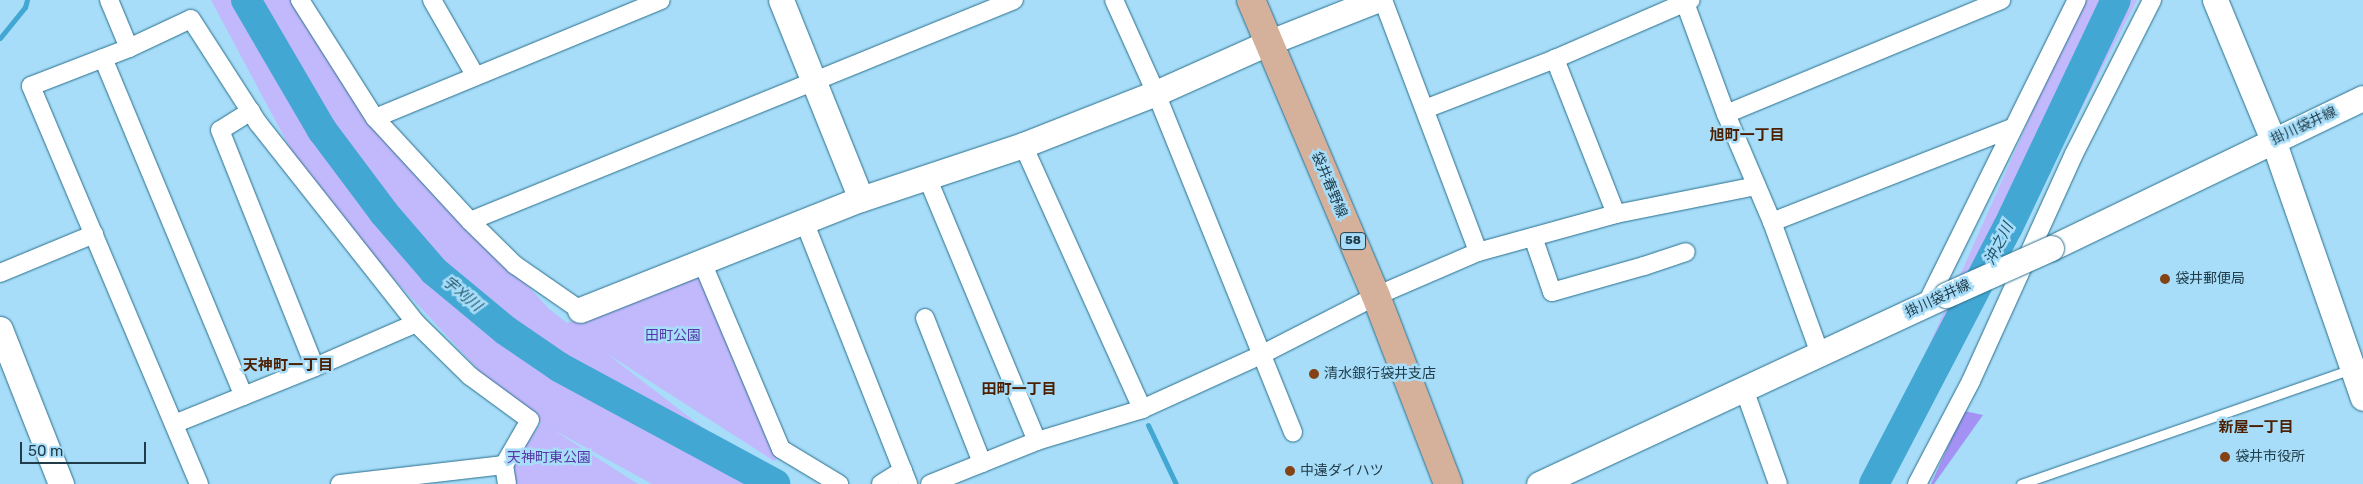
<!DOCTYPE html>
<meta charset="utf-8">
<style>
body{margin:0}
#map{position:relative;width:2363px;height:484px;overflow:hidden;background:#a7ddf8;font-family:Rubik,"Noto Sans JP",sans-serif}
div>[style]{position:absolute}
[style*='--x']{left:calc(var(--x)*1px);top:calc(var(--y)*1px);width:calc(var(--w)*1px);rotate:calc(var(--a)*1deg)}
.green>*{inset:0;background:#c2b9fc}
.forest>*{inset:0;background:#a392f3}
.stream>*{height:5px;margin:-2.5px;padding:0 2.5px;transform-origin:2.5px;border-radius:2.5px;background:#43a7d3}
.river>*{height:30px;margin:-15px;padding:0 15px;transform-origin:15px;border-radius:15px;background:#43a7d3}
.roads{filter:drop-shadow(0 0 1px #296f8d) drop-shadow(0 0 1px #296f8d)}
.lane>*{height:9px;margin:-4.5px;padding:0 4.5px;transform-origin:4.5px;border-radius:4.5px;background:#fff}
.street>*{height:18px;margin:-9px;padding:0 9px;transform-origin:9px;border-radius:9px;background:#fff}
.secondary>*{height:25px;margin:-12.5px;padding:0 12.5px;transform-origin:12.5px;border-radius:12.5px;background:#fff}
.primary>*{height:28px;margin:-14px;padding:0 14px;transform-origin:14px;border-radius:14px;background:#d5b09b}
.bridges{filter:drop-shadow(0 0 1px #296f8d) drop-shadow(0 0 1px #296f8d)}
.secondary-bridge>*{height:25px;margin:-12.5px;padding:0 12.5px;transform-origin:12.5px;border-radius:12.5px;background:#fff}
.dots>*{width:14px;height:14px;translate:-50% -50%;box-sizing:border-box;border:2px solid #a7ddf8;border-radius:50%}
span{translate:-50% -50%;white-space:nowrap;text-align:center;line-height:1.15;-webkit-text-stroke:5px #a7ddf8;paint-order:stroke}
.shield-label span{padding:1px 4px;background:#a7ddf8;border:1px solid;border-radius:4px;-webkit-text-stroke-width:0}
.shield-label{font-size:12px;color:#203c4a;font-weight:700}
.street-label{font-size:14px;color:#203c4a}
.poi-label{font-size:14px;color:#203c4a}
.left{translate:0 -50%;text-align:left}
.park-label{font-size:14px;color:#5637a7}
.neighbourhood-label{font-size:15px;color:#4c1f00;font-weight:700}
.water-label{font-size:15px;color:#20566d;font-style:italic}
.scale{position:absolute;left:20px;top:442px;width:126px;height:22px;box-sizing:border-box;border:2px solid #203c4a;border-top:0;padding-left:6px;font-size:15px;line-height:18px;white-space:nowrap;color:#203c4a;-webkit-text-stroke:4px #a7ddf8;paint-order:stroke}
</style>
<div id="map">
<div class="green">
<div style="clip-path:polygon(211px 0,296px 0,375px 118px,549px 309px,567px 323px,697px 273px,703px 275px,777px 458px,774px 461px,606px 353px,776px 484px,652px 484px,552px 429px,638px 484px,515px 484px,512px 466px,541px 423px,513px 407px,314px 193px)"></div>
<div style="clip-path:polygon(2082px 0,2137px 0,1889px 484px,1861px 484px,1911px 386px)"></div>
</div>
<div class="forest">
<div style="clip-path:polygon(1964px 411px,1983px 415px,1934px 484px,1931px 484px)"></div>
</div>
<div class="stream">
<div style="--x:0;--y:38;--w:40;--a:-51"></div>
<div style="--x:25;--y:7;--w:7;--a:-74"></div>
<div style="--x:1148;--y:425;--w:65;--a:64.6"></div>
</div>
<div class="river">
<div style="--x:246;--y:0;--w:151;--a:59.7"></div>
<div style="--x:322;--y:130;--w:104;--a:53.2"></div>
<div style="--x:384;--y:213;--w:77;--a:49.2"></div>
<div style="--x:434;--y:271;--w:92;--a:39.7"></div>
<div style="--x:505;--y:330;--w:65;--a:34.4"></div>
<div style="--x:559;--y:367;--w:246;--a:28.4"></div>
<div style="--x:1874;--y:484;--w:290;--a:-62.5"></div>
<div style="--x:2008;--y:227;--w:251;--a:-64.6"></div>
</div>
<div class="roads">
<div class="lane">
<div style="--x:2021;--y:484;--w:350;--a:-19.2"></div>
</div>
<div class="street">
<div style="--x:109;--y:0;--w:52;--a:67.4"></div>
<div style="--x:300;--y:0;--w:140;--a:57.6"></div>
<div style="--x:375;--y:118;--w:140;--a:47.3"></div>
<div style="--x:470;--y:221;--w:63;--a:44.4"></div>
<div style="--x:515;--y:265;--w:79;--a:34.7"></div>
<div style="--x:432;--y:0;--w:86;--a:60.2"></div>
<div style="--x:1114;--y:0;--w:102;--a:65.7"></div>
<div style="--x:1156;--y:93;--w:366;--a:68"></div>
<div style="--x:1383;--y:0;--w:269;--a:69.3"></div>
<div style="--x:1684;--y:0;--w:121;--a:69.8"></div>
<div style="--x:1726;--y:114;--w:117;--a:66.9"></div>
<div style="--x:1772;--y:222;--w:140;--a:70"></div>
<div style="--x:103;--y:58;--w:366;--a:67.4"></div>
<div style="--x:1425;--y:109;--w:139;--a:-21"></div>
<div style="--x:251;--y:111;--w:36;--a:148"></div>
<div style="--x:220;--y:130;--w:255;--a:68.2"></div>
<div style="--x:1726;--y:114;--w:298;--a:-22.5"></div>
<div style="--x:375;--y:118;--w:309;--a:-22.4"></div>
<div style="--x:1023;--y:145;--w:290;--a:65.7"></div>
<div style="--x:927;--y:177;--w:286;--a:67.4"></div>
<div style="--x:1616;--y:214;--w:167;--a:-111.5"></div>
<div style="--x:1555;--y:59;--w:148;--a:-23.5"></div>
<div style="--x:470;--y:221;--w:587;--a:-22.11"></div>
<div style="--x:804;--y:221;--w:283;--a:68.4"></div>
<div style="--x:1772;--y:222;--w:258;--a:-21.4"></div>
<div style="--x:1533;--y:237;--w:58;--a:70.9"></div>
<div style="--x:1552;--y:292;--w:96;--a:-15.8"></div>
<div style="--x:1644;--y:266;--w:44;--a:-18.4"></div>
<div style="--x:702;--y:262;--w:203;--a:67.1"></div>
<div style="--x:781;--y:449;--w:68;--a:31.1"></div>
<div style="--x:0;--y:273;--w:102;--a:-22.5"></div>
<div style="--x:1926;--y:305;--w:340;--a:-63.7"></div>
<div style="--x:925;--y:318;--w:156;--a:68.5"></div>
<div style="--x:1744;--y:389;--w:101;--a:70.3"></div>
<div style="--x:174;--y:424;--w:152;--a:-22"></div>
<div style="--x:315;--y:367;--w:110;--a:-23.5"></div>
<div style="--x:416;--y:323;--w:76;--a:44.5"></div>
<div style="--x:470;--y:376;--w:74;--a:36.3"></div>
<div style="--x:530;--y:420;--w:52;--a:120"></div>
<div style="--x:504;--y:465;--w:19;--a:81"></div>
<div style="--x:199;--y:484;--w:432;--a:-112.9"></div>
<div style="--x:31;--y:86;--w:105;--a:-21.2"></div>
<div style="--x:129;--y:48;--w:68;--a:-25.1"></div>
<div style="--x:191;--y:19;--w:124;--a:57.2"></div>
<div style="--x:258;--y:123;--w:255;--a:51.7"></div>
<div style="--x:340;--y:484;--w:165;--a:-6.6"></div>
<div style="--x:881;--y:484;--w:26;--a:-32"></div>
<div style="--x:930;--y:484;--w:115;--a:-21.9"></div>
<div style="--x:1037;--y:441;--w:110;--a:-16.9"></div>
<div style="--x:1142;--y:409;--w:131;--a:-24.4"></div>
<div style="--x:1261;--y:355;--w:129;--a:-27.2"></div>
<div style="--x:1376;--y:296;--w:111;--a:-23.3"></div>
<div style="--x:1478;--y:252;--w:143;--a:-15.4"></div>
<div style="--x:1616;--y:214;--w:143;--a:-11.3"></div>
<div style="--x:1917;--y:484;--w:116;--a:-62.3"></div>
<div style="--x:1971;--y:381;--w:249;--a:-65.6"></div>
<div style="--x:2074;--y:154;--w:173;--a:-63.1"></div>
</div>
<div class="secondary">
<div style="--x:781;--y:0;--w:214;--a:68.1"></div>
<div style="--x:2215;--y:0;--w:152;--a:67.5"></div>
<div style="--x:2273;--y:140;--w:273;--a:70.8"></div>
<div style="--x:2051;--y:248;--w:346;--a:-25.7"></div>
<div style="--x:580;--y:310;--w:302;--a:-21.6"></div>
<div style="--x:861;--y:199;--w:171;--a:-18.4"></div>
<div style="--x:1023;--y:145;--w:143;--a:-21.4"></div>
<div style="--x:1156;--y:93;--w:125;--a:-24.1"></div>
<div style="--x:1270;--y:42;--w:114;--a:-21.6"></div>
<div style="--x:0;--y:329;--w:167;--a:68.5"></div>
<div style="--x:1539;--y:484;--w:449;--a:-24.9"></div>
</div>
<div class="primary">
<div style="--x:1251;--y:0;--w:321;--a:67.1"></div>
<div style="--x:1376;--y:296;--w:201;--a:69"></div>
</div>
</div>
<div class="bridges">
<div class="secondary-bridge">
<div style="--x:1946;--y:295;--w:115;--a:-24.1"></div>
</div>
</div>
<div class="dots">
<div style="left:2165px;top:279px;background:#854214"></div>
<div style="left:1314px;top:374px;background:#854214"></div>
<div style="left:2225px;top:457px;background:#854214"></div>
<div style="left:1290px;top:471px;background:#854214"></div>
</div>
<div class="shield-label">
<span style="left:1353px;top:241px">58</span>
</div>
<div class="street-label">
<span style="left:2304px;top:126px;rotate:-25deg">掛川袋井線</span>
<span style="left:1329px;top:185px;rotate:67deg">袋井春野線</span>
<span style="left:1938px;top:299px;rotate:-25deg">掛川袋井線</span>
</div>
<div class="poi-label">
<span class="left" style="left:2175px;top:279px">袋井郵便局</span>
<span class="left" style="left:1324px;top:374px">清水銀行袋井支店</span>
<span class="left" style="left:2235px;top:457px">袋井市役所</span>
<span class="left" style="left:1300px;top:471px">中遠ダイハツ</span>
</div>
<div class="park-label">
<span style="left:673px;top:336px">田町公園</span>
<span style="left:549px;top:458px">天神町東公園</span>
</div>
<div class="neighbourhood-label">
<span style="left:1747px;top:136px">旭町一丁目</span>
<span style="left:288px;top:366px">天神町一丁目</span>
<span style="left:1019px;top:390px">田町一丁目</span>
<span style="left:2256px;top:428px">新屋一丁目</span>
</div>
<div class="water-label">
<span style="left:1999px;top:244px;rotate:-63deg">沖之川</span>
<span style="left:462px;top:294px;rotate:40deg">宇刈川</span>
</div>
<div class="scale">50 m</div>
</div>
